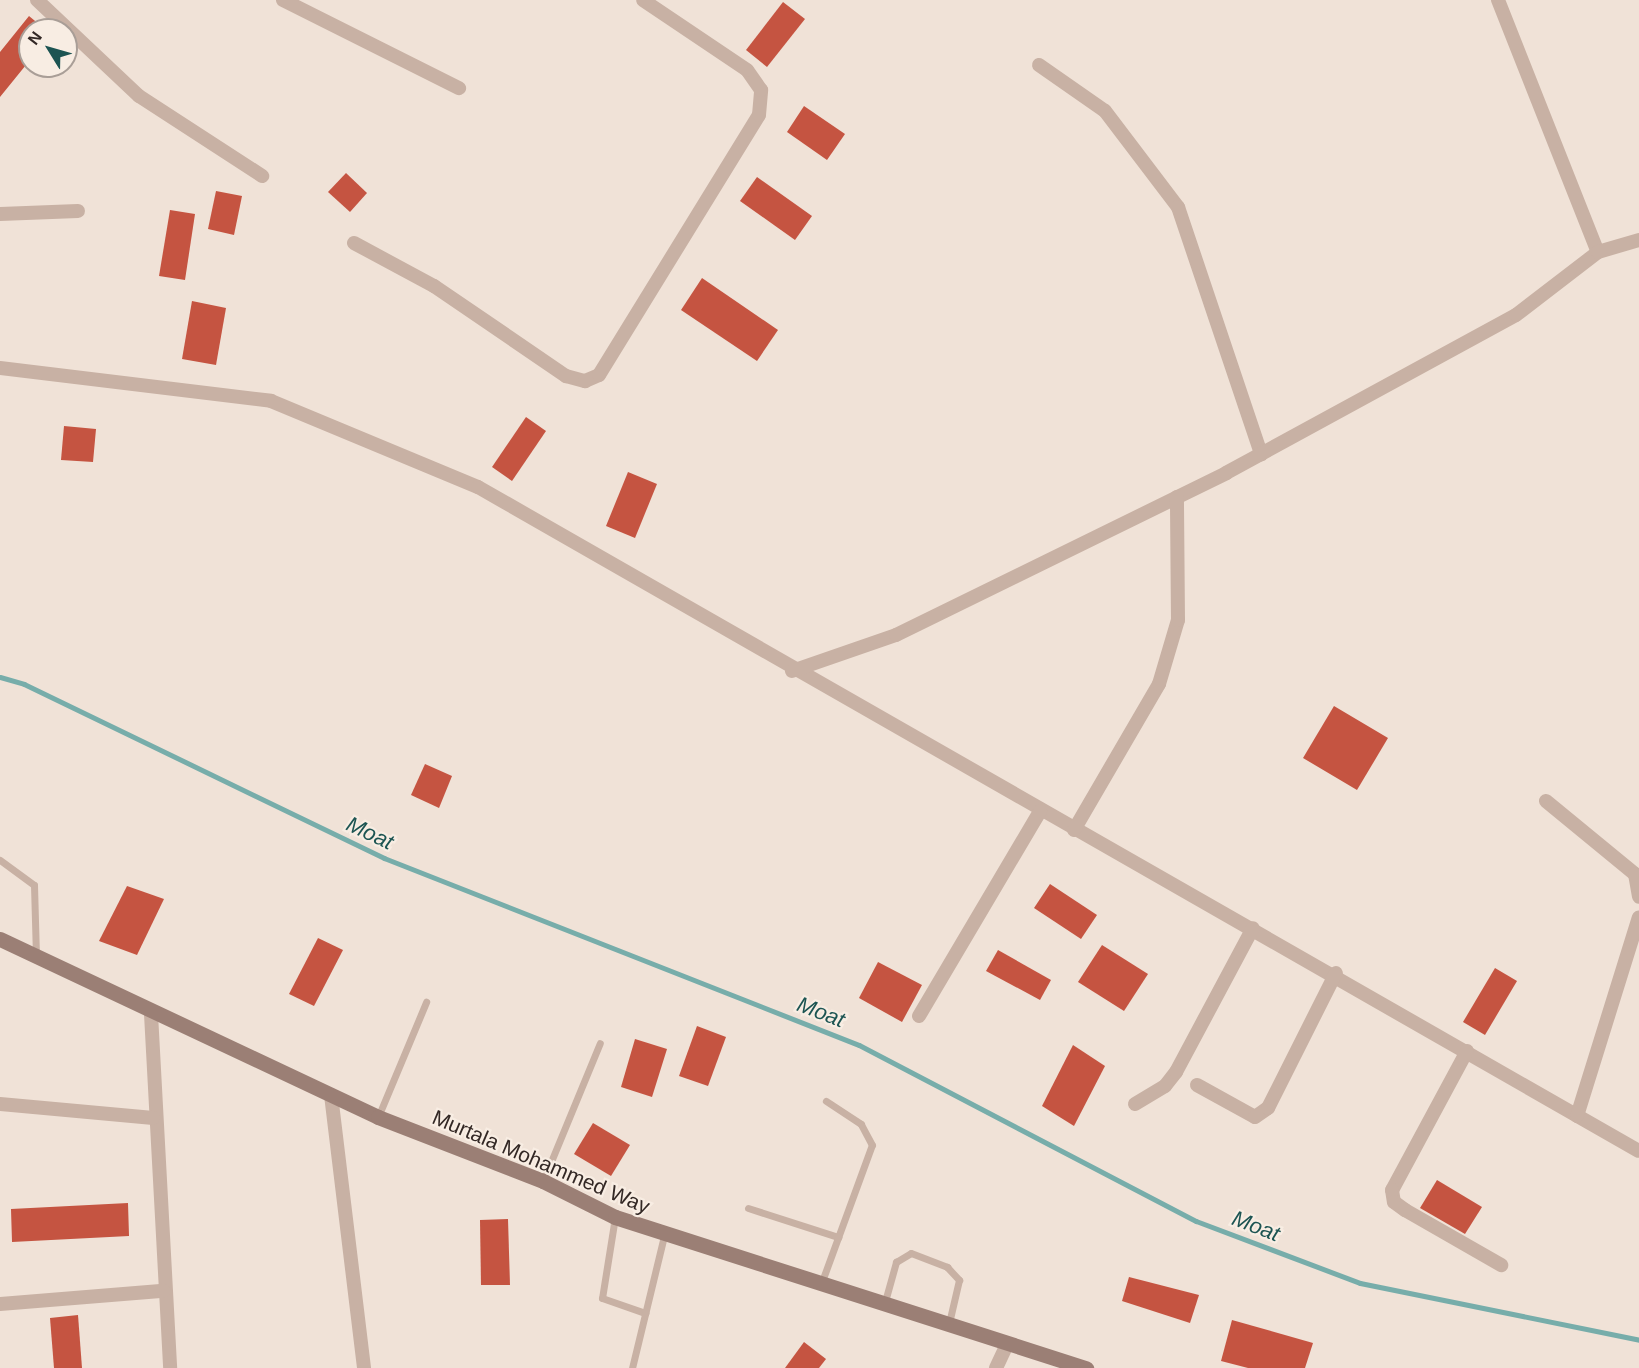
<!DOCTYPE html>
<style>
body{margin:0}
#map{position:relative;width:1639px;height:1368px;overflow:hidden;background:#f0e2d7;font-family:Helvetica,sans-serif}
div>[style]{position:absolute}
[style*='--x']{left:calc(var(--x)*1px);top:calc(var(--y)*1px);width:calc(var(--w)*1px);rotate:calc(var(--a)*1deg)}
.stream>*{height:5px;margin:-2.5px;padding:0 2.5px;transform-origin:2.5px;border-radius:2.5px;background:#77adaa}
.building>*{inset:0;background:#c55441}
.lane>*{height:7px;margin:-3.5px;padding:0 3.5px;transform-origin:3.5px;border-radius:3.5px;background:#c8b1a4}
.street>*{height:14px;margin:-7px;padding:0 7px;transform-origin:7px;border-radius:7px;background:#c8b1a4}
.secondary>*{height:15px;margin:-7.5px;padding:0 7.5px;transform-origin:7.5px;border-radius:7.5px;background:#9b7f75}
span{translate:-50% -50%;white-space:nowrap;text-align:center;line-height:1.15;-webkit-text-stroke:4.5px #f8ede3;paint-order:stroke}
.street-label{font-size:21px;color:#332825}
.water-label{font-size:22px;color:#1c5452;font-style:italic}
.north{position:absolute;left:18px;top:18px;width:60px;height:60px;box-sizing:border-box;background:#f8ede3;border:2px solid #a99e97;border-radius:50%;rotate:307deg;font-size:16px;font-weight:700;line-height:24px;text-align:center;color:#332825}
.north::after{content:'';display:block;margin:auto;width:21px;height:27px;background:#1c5452;clip-path:polygon(50% 0,100% 100%,50% 72%,0 100%)}
</style>
<div id="map">
<div class="stream">
<div style="--x:0;--y:677;--w:25;--a:16"></div>
<div style="--x:24;--y:684;--w:400;--a:25.8"></div>
<div style="--x:384;--y:858;--w:510;--a:21.49"></div>
<div style="--x:859;--y:1045;--w:380;--a:27.6"></div>
<div style="--x:1196;--y:1221;--w:175;--a:20.7"></div>
<div style="--x:1360;--y:1283;--w:285;--a:11.5"></div>
</div>
<div class="building">
<div style="clip-path:polygon(783px 2px,805px 19px,767px 67px,746px 50px)"></div>
<div style="clip-path:polygon(29px 16px,46px 30px,30px 30px,30px 60px,0 97px,0 52px)"></div>
<div style="clip-path:polygon(804px 106px,845px 134px,827px 160px,787px 132px)"></div>
<div style="clip-path:polygon(346px 173px,367px 193px,350px 212px,328px 192px)"></div>
<div style="clip-path:polygon(757px 177px,812px 216px,795px 240px,740px 201px)"></div>
<div style="clip-path:polygon(216px 191px,242px 196px,234px 235px,208px 229px)"></div>
<div style="clip-path:polygon(170px 210px,195px 214px,185px 280px,159px 276px)"></div>
<div style="clip-path:polygon(702px 278px,778px 330px,757px 361px,681px 310px)"></div>
<div style="clip-path:polygon(192px 301px,226px 308px,216px 365px,182px 359px)"></div>
<div style="clip-path:polygon(526px 417px,546px 431px,512px 481px,492px 467px)"></div>
<div style="clip-path:polygon(64px 426px,96px 429px,93px 462px,61px 460px)"></div>
<div style="clip-path:polygon(628px 472px,657px 484px,635px 538px,606px 526px)"></div>
<div style="clip-path:polygon(1334px 706px,1388px 738px,1357px 790px,1303px 758px)"></div>
<div style="clip-path:polygon(425px 764px,452px 776px,439px 808px,411px 795px)"></div>
<div style="clip-path:polygon(1050px 884px,1097px 915px,1081px 939px,1034px 908px)"></div>
<div style="clip-path:polygon(127px 886px,164px 899px,137px 955px,99px 941px)"></div>
<div style="clip-path:polygon(318px 938px,343px 950px,314px 1006px,289px 994px)"></div>
<div style="clip-path:polygon(1102px 945px,1148px 974px,1124px 1011px,1078px 982px)"></div>
<div style="clip-path:polygon(998px 950px,1051px 980px,1040px 1000px,986px 971px)"></div>
<div style="clip-path:polygon(878px 962px,922px 985px,902px 1022px,859px 998px)"></div>
<div style="clip-path:polygon(1495px 968px,1517px 981px,1485px 1035px,1463px 1022px)"></div>
<div style="clip-path:polygon(697px 1026px,726px 1037px,708px 1086px,679px 1076px)"></div>
<div style="clip-path:polygon(635px 1039px,667px 1049px,652px 1097px,621px 1087px)"></div>
<div style="clip-path:polygon(1073px 1045px,1105px 1066px,1074px 1126px,1042px 1106px)"></div>
<div style="clip-path:polygon(593px 1123px,630px 1145px,611px 1176px,574px 1154px)"></div>
<div style="clip-path:polygon(1437px 1180px,1482px 1207px,1465px 1234px,1420px 1208px)"></div>
<div style="clip-path:polygon(128px 1203px,129px 1236px,12px 1242px,11px 1209px)"></div>
<div style="clip-path:polygon(508px 1219px,510px 1285px,481px 1285px,480px 1220px)"></div>
<div style="clip-path:polygon(1129px 1277px,1199px 1295px,1190px 1323px,1122px 1301px)"></div>
<div style="clip-path:polygon(78px 1315px,82px 1368px,54px 1368px,50px 1318px)"></div>
<div style="clip-path:polygon(1232px 1320px,1313px 1343px,1305px 1368px,1248px 1368px,1221px 1361px)"></div>
<div style="clip-path:polygon(804px 1342px,826px 1359px,819px 1368px,785px 1368px)"></div>
</div>
<div class="lane">
<div style="--x:0;--y:860;--w:42;--a:36.3"></div>
<div style="--x:34;--y:885;--w:70;--a:88.4"></div>
<div style="--x:378;--y:1117;--w:125;--a:-67.3"></div>
<div style="--x:543;--y:1181;--w:149;--a:-67.6"></div>
<div style="--x:748;--y:1208;--w:95;--a:17.9"></div>
<div style="--x:615;--y:1217;--w:82;--a:99.1"></div>
<div style="--x:602;--y:1298;--w:46;--a:19.2"></div>
<div style="--x:821;--y:1284;--w:148;--a:-69.9"></div>
<div style="--x:872;--y:1145;--w:24;--a:-118"></div>
<div style="--x:861;--y:1124;--w:42;--a:-146.7"></div>
<div style="--x:884;--y:1305;--w:45;--a:-74.4"></div>
<div style="--x:896;--y:1262;--w:17;--a:-31"></div>
<div style="--x:911;--y:1253;--w:39;--a:21"></div>
<div style="--x:947;--y:1267;--w:18;--a:47"></div>
<div style="--x:959;--y:1280;--w:44;--a:103.1"></div>
<div style="--x:632;--y:1368;--w:136;--a:-76.4"></div>
</div>
<div class="street">
<div style="--x:37;--y:0;--w:140;--a:43.3"></div>
<div style="--x:139;--y:96;--w:147;--a:33"></div>
<div style="--x:283;--y:0;--w:197;--a:26.6"></div>
<div style="--x:1498;--y:0;--w:271;--a:68.4"></div>
<div style="--x:1039;--y:65;--w:80;--a:34.9"></div>
<div style="--x:1105;--y:111;--w:121;--a:52.8"></div>
<div style="--x:1178;--y:207;--w:261;--a:71.4"></div>
<div style="--x:0;--y:214;--w:78;--a:-2.2"></div>
<div style="--x:354;--y:243;--w:91;--a:28.3"></div>
<div style="--x:434;--y:286;--w:160;--a:34.3"></div>
<div style="--x:566;--y:376;--w:20;--a:15"></div>
<div style="--x:585;--y:381;--w:15;--a:-23"></div>
<div style="--x:599;--y:375;--w:305;--a:-58.4"></div>
<div style="--x:759;--y:115;--w:25;--a:-85"></div>
<div style="--x:761;--y:90;--w:24;--a:-125"></div>
<div style="--x:747;--y:70;--w:125;--a:-146.1"></div>
<div style="--x:0;--y:368;--w:273;--a:6.9"></div>
<div style="--x:271;--y:401;--w:224;--a:22.6"></div>
<div style="--x:478;--y:487;--w:1337;--a:29.77"></div>
<div style="--x:792;--y:671;--w:110;--a:-19.1"></div>
<div style="--x:896;--y:635;--w:368;--a:-26.1"></div>
<div style="--x:1226;--y:473;--w:330;--a:-28.6"></div>
<div style="--x:1516;--y:315;--w:103;--a:-37.5"></div>
<div style="--x:1598;--y:252;--w:43;--a:-16.3"></div>
<div style="--x:1546;--y:801;--w:115;--a:39.4"></div>
<div style="--x:1635;--y:874;--w:23;--a:80"></div>
<div style="--x:1074;--y:830;--w:169;--a:-59.8"></div>
<div style="--x:1159;--y:684;--w:67;--a:-73.5"></div>
<div style="--x:1178;--y:620;--w:123;--a:-90.5"></div>
<div style="--x:151;--y:1014;--w:355;--a:86.9"></div>
<div style="--x:919;--y:1016;--w:238;--a:-59.4"></div>
<div style="--x:1467;--y:1051;--w:158;--a:118.3"></div>
<div style="--x:1392;--y:1190;--w:12;--a:81"></div>
<div style="--x:1394;--y:1202;--w:14;--a:36"></div>
<div style="--x:1405;--y:1210;--w:111;--a:29.8"></div>
<div style="--x:1197;--y:1085;--w:66;--a:28.9"></div>
<div style="--x:1255;--y:1117;--w:16;--a:-35"></div>
<div style="--x:1268;--y:1108;--w:151;--a:-63.3"></div>
<div style="--x:331;--y:1095;--w:275;--a:83.1"></div>
<div style="--x:0;--y:1104;--w:154;--a:5.2"></div>
<div style="--x:1135;--y:1104;--w:35;--a:-31"></div>
<div style="--x:1165;--y:1086;--w:18;--a:-52"></div>
<div style="--x:1176;--y:1072;--w:163;--a:-61.9"></div>
<div style="--x:1577;--y:1116;--w:208;--a:-72.7"></div>
<div style="--x:0;--y:1304;--w:164;--a:-4.6"></div>
<div style="--x:996;--y:1368;--w:26;--a:-65"></div>
</div>
<div class="secondary">
<div style="--x:0;--y:939;--w:418;--a:25.2"></div>
<div style="--x:378;--y:1117;--w:177;--a:21.2"></div>
<div style="--x:543;--y:1181;--w:80;--a:26.6"></div>
<div style="--x:615;--y:1217;--w:495;--a:17.8"></div>
</div>
<div class="street-label">
<span style="left:541px;top:1162px;rotate:23deg">Murtala Mohammed Way</span>
</div>
<div class="water-label">
<span style="left:370px;top:833px;rotate:25deg">Moat</span>
<span style="left:821px;top:1012px;rotate:21deg">Moat</span>
<span style="left:1256px;top:1226px;rotate:21deg">Moat</span>
</div>
<div class="north">N</div>
</div>
